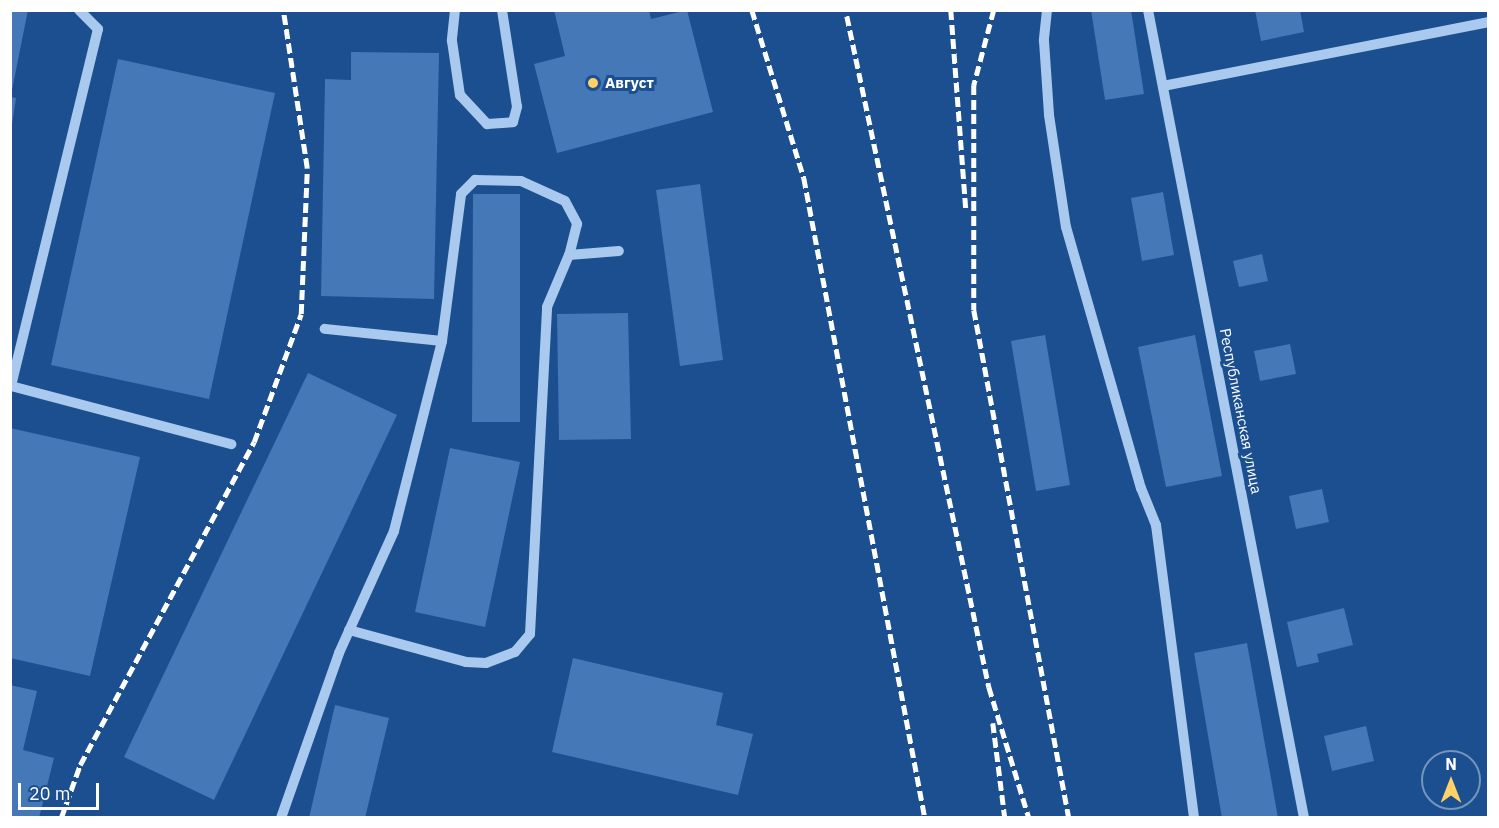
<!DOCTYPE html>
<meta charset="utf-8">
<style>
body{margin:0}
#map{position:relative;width:1499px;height:828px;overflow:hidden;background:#1b4f8f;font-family:"IBM Plex Sans",sans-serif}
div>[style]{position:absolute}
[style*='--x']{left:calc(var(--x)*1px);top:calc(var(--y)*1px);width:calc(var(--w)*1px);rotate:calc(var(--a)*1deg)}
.building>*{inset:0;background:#4478b7}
.minor>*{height:10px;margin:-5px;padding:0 5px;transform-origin:5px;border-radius:5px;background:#a9c9ee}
.rail>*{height:4.5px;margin-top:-2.25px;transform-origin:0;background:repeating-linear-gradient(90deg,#fff 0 10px,transparent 0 14.5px)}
.dots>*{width:16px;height:16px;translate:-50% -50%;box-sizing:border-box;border:3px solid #1b4f8f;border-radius:50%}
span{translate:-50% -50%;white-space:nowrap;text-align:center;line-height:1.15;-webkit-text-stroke:6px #1b4f8f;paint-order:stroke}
.poi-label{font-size:15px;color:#fff;font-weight:700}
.left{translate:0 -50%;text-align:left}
.street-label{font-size:15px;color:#fff}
.frame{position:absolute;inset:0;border:12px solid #fff;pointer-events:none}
.north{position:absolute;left:1421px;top:750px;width:60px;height:60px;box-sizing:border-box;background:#1b4f8f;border:2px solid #7695bc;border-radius:50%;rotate:0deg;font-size:16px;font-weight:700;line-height:24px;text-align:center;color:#fff}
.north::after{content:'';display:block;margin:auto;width:21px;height:27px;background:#ffd166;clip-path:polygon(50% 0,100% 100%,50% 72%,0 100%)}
.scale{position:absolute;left:18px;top:783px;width:81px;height:27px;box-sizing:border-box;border:3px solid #fff;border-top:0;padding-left:8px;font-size:18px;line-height:21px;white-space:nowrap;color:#fff;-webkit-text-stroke:4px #1b4f8f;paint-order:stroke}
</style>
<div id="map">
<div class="building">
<div style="clip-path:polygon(10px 10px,28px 10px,12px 90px,10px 90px)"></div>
<div style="clip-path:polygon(554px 10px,649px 10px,651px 19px,687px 10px,713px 112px,557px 153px,534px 64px,565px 56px)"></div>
<div style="clip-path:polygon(1091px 10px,1131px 10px,1144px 94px,1105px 100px)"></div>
<div style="clip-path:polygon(1255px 10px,1300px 10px,1304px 32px,1261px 41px)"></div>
<div style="clip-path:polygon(351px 52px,439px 53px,434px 299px,321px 296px,325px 79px,351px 80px)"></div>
<div style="clip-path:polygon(118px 59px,275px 93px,209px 399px,51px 365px)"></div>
<div style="clip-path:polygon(10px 97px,16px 98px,12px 124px,10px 124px)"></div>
<div style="clip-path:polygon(700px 184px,723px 360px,680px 366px,656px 190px)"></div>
<div style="clip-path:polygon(1163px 192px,1174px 255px,1142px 261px,1131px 198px)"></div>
<div style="clip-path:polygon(473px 194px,520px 194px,520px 422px,472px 422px)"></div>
<div style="clip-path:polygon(1262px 254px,1268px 281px,1239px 287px,1233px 261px)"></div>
<div style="clip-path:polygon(628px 313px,631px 439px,559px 440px,557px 314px)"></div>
<div style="clip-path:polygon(1045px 335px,1070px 485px,1036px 491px,1011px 341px)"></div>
<div style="clip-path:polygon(1195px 335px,1222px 476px,1166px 487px,1138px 347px)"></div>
<div style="clip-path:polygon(1290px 344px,1296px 374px,1260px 381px,1254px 351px)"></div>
<div style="clip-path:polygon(308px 373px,397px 415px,214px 800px,124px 757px)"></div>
<div style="clip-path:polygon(10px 428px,140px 457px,90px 676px,10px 658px)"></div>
<div style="clip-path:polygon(450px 448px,520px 462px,485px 627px,415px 612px)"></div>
<div style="clip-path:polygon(1322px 489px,1329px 522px,1296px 529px,1289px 496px)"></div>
<div style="clip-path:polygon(1344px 608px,1353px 645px,1317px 654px,1319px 662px,1297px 667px,1287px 622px)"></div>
<div style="clip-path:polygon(1247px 643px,1278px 818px,1222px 818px,1194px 653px)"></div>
<div style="clip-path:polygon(573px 658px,723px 693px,716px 725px,753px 734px,738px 795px,552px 752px)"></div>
<div style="clip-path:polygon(10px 685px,37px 691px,23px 750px,54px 758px,39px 818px,10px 818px)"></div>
<div style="clip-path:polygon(335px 705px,389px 718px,365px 818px,309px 818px)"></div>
<div style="clip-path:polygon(1366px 726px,1374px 761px,1332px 771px,1324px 736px)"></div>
</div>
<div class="minor">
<div style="--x:79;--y:10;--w:27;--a:45"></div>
<div style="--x:98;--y:29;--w:367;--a:103.7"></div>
<div style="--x:11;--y:386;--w:228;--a:14.8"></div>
<div style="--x:455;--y:10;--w:31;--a:96"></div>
<div style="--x:452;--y:41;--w:55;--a:81.6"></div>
<div style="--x:460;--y:95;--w:40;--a:47"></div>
<div style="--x:487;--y:124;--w:26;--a:-4"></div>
<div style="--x:513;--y:122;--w:16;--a:-75"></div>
<div style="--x:517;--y:107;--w:98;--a:-98.8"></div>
<div style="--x:1047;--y:10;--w:31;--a:96"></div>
<div style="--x:1044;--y:41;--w:74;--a:86.1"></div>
<div style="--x:1049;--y:115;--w:113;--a:81.4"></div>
<div style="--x:1066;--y:227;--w:272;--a:74"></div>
<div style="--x:1141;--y:488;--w:40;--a:68"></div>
<div style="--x:1156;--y:525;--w:295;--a:82.6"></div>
<div style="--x:1148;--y:10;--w:823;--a:79.07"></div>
<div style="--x:1163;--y:86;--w:331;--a:-11.1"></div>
<div style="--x:442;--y:341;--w:148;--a:-82.6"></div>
<div style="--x:461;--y:194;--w:20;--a:-45"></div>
<div style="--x:475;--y:180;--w:46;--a:1.2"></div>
<div style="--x:521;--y:181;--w:48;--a:24.4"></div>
<div style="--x:565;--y:201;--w:26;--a:62"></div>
<div style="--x:577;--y:224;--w:32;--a:104"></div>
<div style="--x:349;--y:630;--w:121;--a:15.3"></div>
<div style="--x:466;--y:662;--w:20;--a:3"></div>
<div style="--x:486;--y:663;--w:31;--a:-21"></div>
<div style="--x:515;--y:652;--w:23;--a:-50"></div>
<div style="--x:530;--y:634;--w:327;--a:-87"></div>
<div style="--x:547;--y:307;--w:56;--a:-67.1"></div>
<div style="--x:569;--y:255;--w:50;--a:-4.6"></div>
<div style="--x:281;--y:818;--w:175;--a:-70.6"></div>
<div style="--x:339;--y:653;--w:134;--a:-65.7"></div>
<div style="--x:394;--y:531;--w:196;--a:-75.8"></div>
<div style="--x:442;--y:341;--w:118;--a:-174.1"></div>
</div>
<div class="rail">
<div style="--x:752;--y:10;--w:176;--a:72.8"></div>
<div style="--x:804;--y:178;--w:651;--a:79.29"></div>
<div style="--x:951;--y:10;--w:199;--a:85.7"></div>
<div style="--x:994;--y:10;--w:78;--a:104.9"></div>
<div style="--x:974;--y:85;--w:225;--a:90"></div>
<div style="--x:974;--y:310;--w:517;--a:79.41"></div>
<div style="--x:847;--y:16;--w:686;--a:78.05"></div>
<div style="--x:989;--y:687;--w:137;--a:73"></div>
<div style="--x:993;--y:723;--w:96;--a:82.8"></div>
<div style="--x:61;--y:818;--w:56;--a:-70.3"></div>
<div style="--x:80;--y:765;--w:367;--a:-61.7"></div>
<div style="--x:254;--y:442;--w:136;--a:-69.8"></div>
<div style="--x:301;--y:314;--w:146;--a:-87.6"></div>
<div style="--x:307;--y:168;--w:160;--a:-98.6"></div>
</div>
<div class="dots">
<div style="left:593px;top:83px;background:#ffd166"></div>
</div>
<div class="poi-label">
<span class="left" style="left:605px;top:83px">Август</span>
</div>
<div class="street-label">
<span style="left:1241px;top:411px;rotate:79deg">Республиканская улица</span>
</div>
<div class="frame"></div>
<div class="north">N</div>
<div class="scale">20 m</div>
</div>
